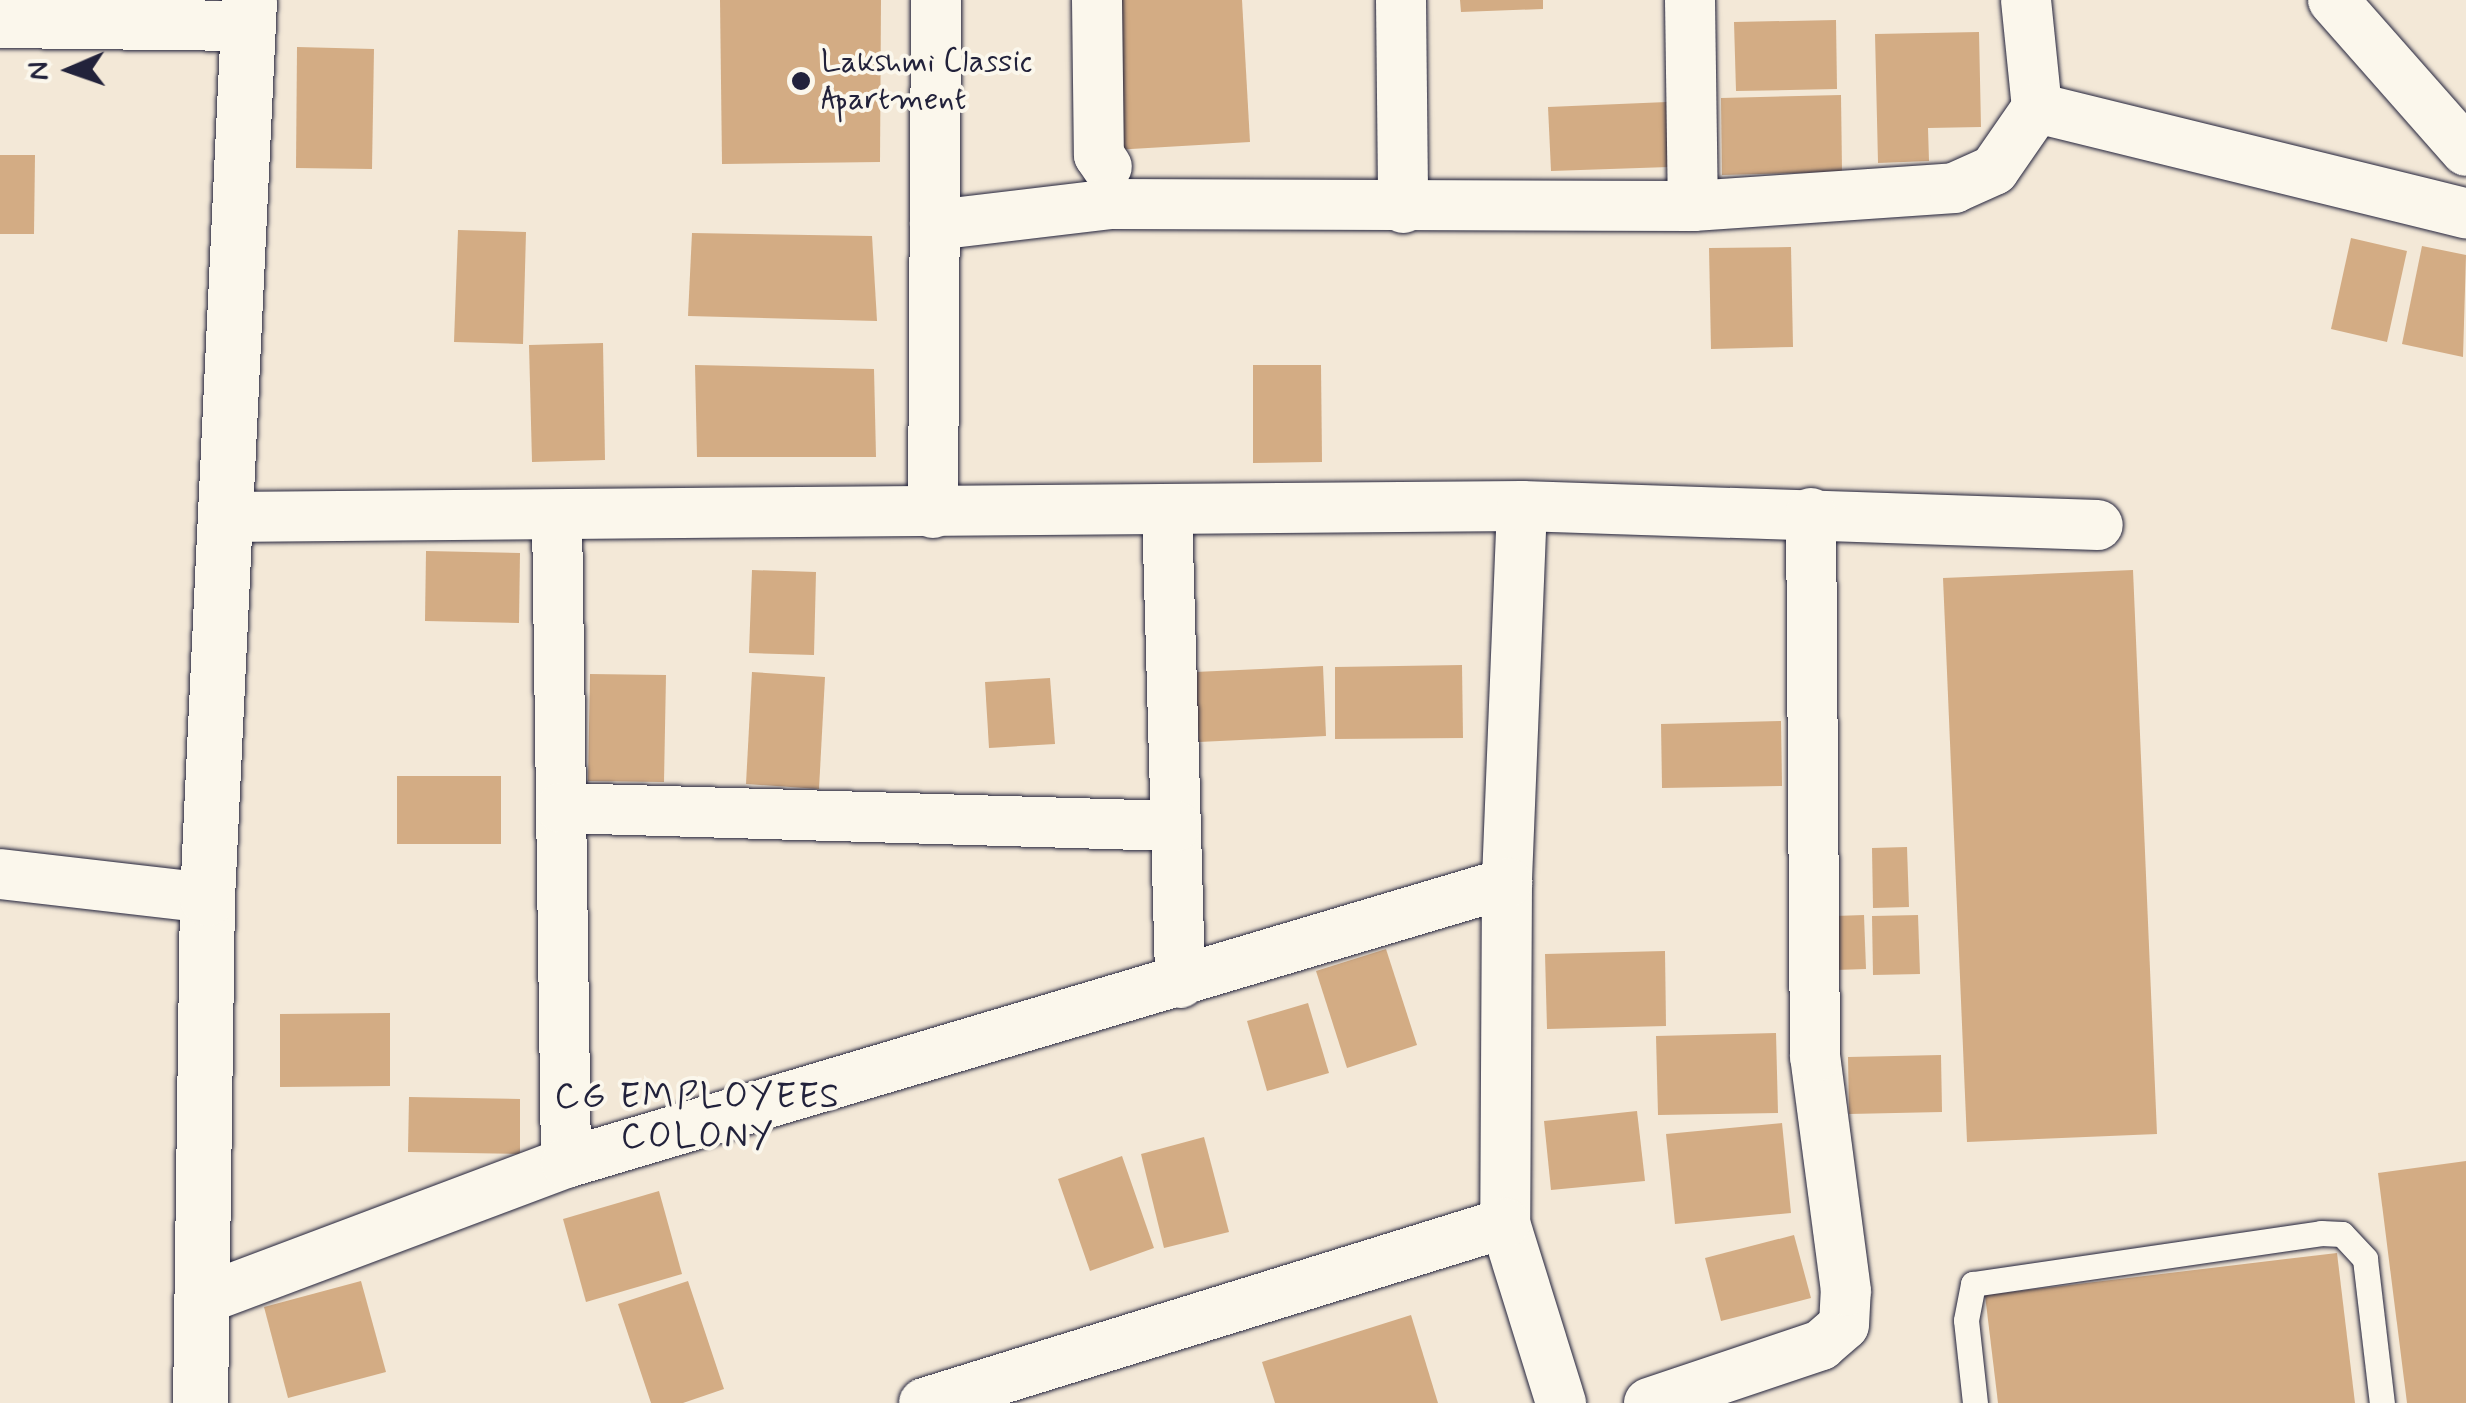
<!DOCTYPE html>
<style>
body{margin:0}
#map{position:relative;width:2466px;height:1403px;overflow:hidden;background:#f3e8d7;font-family:Mynerve,sans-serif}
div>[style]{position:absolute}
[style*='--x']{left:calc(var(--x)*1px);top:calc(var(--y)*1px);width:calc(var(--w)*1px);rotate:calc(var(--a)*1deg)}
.building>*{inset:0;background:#d3ac84}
.roads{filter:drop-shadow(0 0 2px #22223b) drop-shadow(0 0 2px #22223b)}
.lane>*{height:25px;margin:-12.5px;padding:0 12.5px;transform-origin:12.5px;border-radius:12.5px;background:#fbf7ec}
.street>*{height:50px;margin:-25px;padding:0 25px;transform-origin:25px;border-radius:25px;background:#fbf7ec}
.secondary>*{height:55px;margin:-27.5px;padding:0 27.5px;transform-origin:27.5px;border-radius:27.5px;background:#fbf7ec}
.dots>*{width:28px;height:28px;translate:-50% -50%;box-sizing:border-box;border:5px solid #fbf7ec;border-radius:50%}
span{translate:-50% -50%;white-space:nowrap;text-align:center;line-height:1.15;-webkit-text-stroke:8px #fbf7ec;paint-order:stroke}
.poi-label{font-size:32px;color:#22223b}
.left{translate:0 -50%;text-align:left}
.neighbourhood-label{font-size:35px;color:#22223b;letter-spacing:2.5px}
.north{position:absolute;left:20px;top:20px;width:100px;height:100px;-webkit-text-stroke:8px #fbf7ec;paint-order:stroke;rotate:268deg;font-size:28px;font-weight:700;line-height:40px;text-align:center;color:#22223b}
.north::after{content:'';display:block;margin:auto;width:35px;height:45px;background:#22223b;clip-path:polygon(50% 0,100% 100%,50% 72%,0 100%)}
</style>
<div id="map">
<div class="building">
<div style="clip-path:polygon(720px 0,881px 0,880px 162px,722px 164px)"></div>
<div style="clip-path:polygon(1105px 0,1242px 0,1250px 142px,1114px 150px)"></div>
<div style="clip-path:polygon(1460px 0,1543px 0,1543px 9px,1461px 12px)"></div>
<div style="clip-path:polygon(1836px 20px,1837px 89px,1736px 91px,1734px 22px)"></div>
<div style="clip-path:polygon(1979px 32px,1981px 127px,1928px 128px,1929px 161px,1878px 163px,1875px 34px)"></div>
<div style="clip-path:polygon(297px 47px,374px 49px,372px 169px,296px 168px)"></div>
<div style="clip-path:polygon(1841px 95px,1842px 172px,1722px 175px,1721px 98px)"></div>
<div style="clip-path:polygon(1667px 102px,1669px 167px,1551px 171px,1548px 107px)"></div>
<div style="clip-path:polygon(0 155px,35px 155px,34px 234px,0 234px)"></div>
<div style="clip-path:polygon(458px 230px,526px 232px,523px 344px,454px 342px)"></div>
<div style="clip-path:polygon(692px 233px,872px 236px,877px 321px,688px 316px)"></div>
<div style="clip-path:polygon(2351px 238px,2407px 251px,2387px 342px,2331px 329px)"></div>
<div style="clip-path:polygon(2422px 246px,2466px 255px,2463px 357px,2402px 344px)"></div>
<div style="clip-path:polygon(1791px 247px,1793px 347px,1711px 349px,1709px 248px)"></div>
<div style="clip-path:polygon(603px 343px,605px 460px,532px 462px,529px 345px)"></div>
<div style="clip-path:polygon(695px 365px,874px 369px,876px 457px,697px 457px)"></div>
<div style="clip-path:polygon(1253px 365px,1321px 365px,1322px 462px,1253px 463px)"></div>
<div style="clip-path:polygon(426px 551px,520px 553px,519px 623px,425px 621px)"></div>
<div style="clip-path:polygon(752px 570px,816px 572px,814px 655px,749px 653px)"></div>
<div style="clip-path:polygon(2133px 570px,2157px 1134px,1967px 1142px,1943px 578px)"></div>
<div style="clip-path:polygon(1462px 665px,1463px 738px,1335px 739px,1335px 667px)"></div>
<div style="clip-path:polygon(1323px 666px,1326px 736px,1199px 742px,1195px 672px)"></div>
<div style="clip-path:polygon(752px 672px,825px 677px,819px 789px,746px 784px)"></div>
<div style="clip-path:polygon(590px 674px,666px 675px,664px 782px,588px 781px)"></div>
<div style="clip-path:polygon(1050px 678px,1055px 744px,989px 748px,985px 682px)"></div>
<div style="clip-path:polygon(1781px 721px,1782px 786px,1662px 788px,1661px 724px)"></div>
<div style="clip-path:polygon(397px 776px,501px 776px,501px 844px,397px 844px)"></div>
<div style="clip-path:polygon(1907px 847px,1909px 907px,1873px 908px,1872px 848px)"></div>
<div style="clip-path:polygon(1864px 915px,1866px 969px,1836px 970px,1835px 916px)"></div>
<div style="clip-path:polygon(1918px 915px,1920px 974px,1873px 975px,1872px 916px)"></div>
<div style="clip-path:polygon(1386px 949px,1417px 1045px,1347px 1068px,1316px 971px)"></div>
<div style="clip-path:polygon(1665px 951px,1666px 1026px,1547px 1029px,1545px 954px)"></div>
<div style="clip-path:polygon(1308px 1003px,1329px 1073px,1267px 1091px,1247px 1021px)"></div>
<div style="clip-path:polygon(390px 1013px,390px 1086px,280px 1087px,280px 1014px)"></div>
<div style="clip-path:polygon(1776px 1033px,1778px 1113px,1658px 1115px,1656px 1036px)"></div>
<div style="clip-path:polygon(1941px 1055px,1942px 1112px,1849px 1114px,1848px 1057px)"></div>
<div style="clip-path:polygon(409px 1097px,520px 1099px,520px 1154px,408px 1152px)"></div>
<div style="clip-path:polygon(1637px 1111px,1645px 1181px,1551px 1190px,1544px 1121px)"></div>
<div style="clip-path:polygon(1782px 1123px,1791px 1213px,1675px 1224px,1666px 1134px)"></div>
<div style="clip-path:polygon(1204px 1137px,1229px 1232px,1164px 1248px,1141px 1154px)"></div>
<div style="clip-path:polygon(1122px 1156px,1154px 1248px,1090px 1271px,1058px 1179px)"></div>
<div style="clip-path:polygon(2466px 1161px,2466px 1403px,2407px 1403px,2378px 1173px)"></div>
<div style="clip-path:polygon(659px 1191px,682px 1274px,586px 1302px,563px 1219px)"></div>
<div style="clip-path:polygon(1794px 1235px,1811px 1298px,1721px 1321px,1705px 1258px)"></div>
<div style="clip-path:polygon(2337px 1253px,2355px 1403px,1998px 1403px,1985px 1295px)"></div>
<div style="clip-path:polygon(361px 1281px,386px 1372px,288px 1398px,264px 1307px)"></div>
<div style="clip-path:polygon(688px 1281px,724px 1389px,683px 1403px,651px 1403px,618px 1304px)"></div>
<div style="clip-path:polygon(1411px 1315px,1438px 1403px,1275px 1403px,1262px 1362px)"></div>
</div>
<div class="roads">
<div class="lane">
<div style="--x:1975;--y:1403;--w:83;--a:-96.2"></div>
<div style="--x:1966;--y:1320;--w:37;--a:-79"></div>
<div style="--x:1973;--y:1284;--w:352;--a:-8.3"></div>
<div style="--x:2321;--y:1233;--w:21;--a:3"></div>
<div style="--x:2342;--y:1234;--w:34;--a:47"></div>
<div style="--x:2365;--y:1259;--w:145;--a:83.3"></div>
</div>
<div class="street">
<div style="--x:1097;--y:0;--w:155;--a:89.3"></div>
<div style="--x:1099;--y:155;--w:14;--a:56"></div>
<div style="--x:1401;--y:0;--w:208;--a:89.4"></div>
<div style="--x:1690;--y:0;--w:206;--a:89.2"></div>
<div style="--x:2026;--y:0;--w:109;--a:84.2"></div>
<div style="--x:2333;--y:0;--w:201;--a:48.6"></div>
<div style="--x:0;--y:23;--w:248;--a:0.7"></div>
<div style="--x:935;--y:225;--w:178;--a:-6.8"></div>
<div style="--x:1112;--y:204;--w:581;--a:0.2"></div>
<div style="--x:1693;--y:206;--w:262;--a:-3.9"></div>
<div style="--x:1954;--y:188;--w:44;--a:-24.2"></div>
<div style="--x:1994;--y:170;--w:75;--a:-55.3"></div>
<div style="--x:2037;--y:108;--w:442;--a:13.8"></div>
<div style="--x:1522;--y:506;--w:377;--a:92.3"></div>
<div style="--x:1507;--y:883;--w:340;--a:90.3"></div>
<div style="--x:1505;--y:1223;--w:189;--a:72.7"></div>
<div style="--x:1167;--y:509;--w:474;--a:88.4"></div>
<div style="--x:933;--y:513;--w:513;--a:-89.66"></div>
<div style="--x:557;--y:515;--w:648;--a:89.2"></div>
<div style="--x:225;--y:517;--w:1297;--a:-0.49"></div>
<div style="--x:1522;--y:506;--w:576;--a:1.89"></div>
<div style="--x:561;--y:808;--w:615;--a:1.68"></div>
<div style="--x:0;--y:874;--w:208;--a:6.6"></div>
<div style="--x:201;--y:1300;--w:390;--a:-20.6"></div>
<div style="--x:566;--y:1163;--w:982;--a:-16.57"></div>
<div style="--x:924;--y:1403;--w:608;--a:-17.21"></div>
<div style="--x:1649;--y:1403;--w:182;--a:-18.6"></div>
<div style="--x:1821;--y:1345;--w:30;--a:-41"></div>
<div style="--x:1844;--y:1325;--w:34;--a:-87"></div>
<div style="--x:1846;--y:1291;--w:236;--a:-97.5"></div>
<div style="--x:1815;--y:1057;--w:544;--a:-90.42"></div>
</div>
<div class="secondary">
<div style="--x:200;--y:1403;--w:505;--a:-89.21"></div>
<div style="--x:207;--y:898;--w:899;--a:-87.32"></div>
</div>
</div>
<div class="dots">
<div style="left:801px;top:81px;background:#22223b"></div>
</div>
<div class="poi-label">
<span class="left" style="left:821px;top:81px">Lakshmi Classic<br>Apartment</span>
</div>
<div class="neighbourhood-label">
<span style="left:698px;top:1117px">CG EMPLOYEES<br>COLONY</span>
</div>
<div class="north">N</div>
</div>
